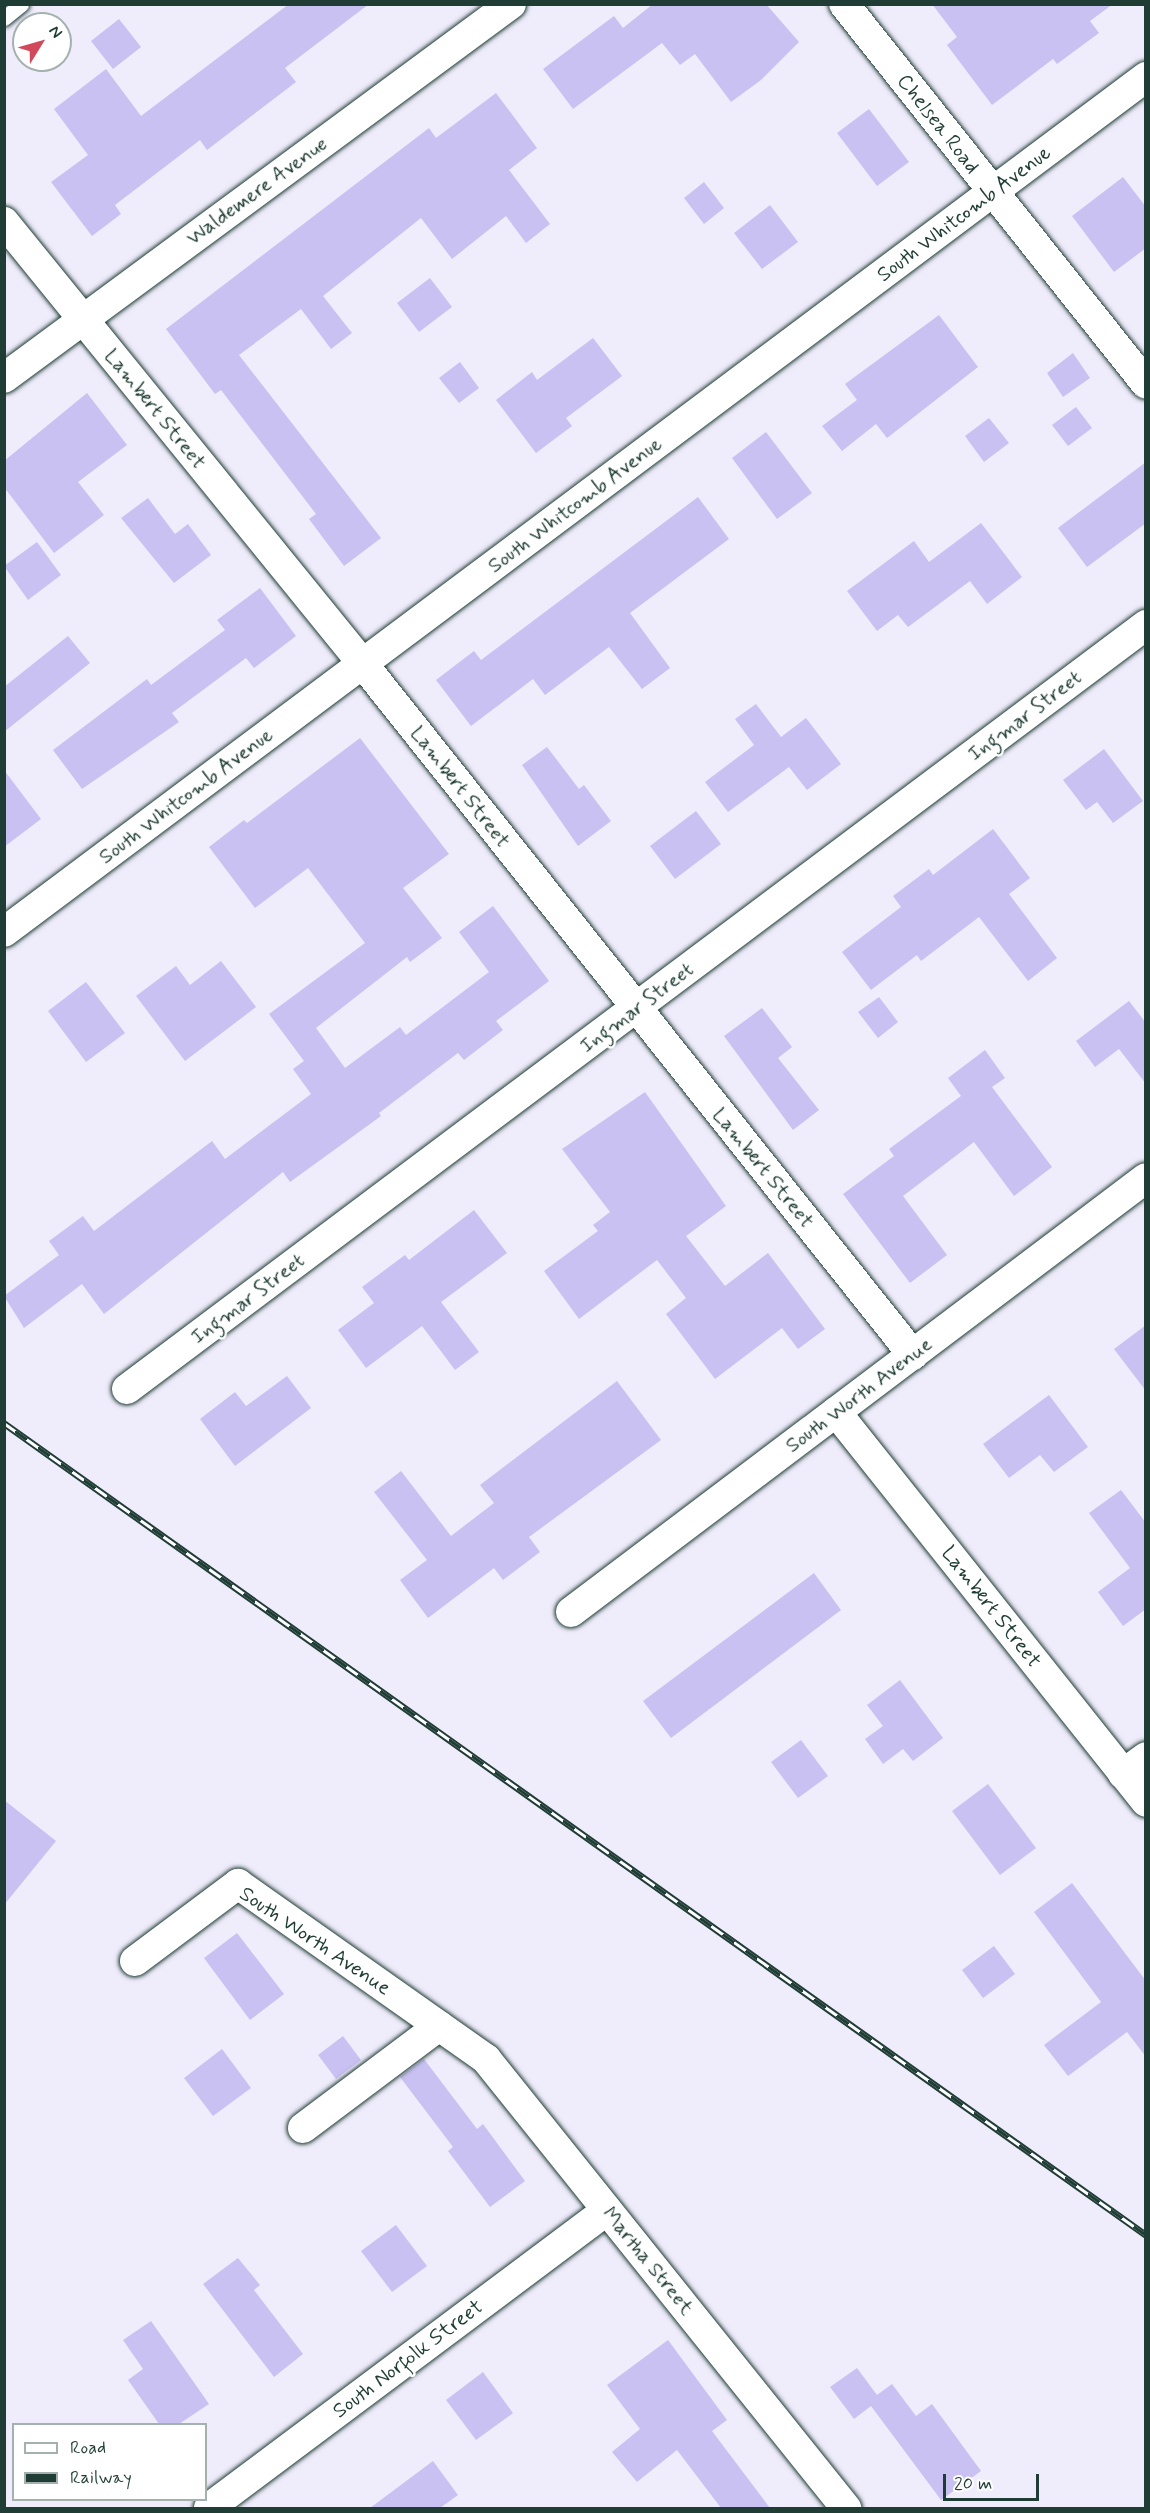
<!DOCTYPE html>
<style>
body{margin:0}
#map{position:relative;width:1150px;height:2513px;overflow:hidden;background:#efecfb;font-family:Mynerve,sans-serif}
div>[style]{position:absolute}
[style*='--x']{left:calc(var(--x)*1px);top:calc(var(--y)*1px);width:calc(var(--w)*1px);rotate:calc(var(--a)*1deg)}
.building>*{inset:0;background:#cac1f3}
.roads{filter:drop-shadow(0 0 2px #1f3d34) drop-shadow(0 0 2px #1f3d34)}
.service>*{height:15px;margin:-7.5px;padding:0 7.5px;transform-origin:7.5px;border-radius:7.5px;background:#fff}
.minor>*{height:30px;margin:-15px;padding:0 15px;transform-origin:15px;border-radius:15px;background:#fff}
.rail>*{height:7px;margin-top:-3.5px;transform-origin:0;background:repeating-linear-gradient(90deg,#fff 0 14px,#1f3d34 0 28px);box-sizing:border-box;border-block:2px solid #1f3d34}
span{translate:-50% -50%;white-space:nowrap;text-align:center;line-height:1.15;-webkit-text-stroke:5px #fff;paint-order:stroke}
.street-label{font-size:21px;color:#1f3d34}
.frame{position:absolute;inset:0;border:6px solid #1f3d34;pointer-events:none}
.legend{position:absolute;left:12px;top:2423px;width:195px;height:78px;box-sizing:border-box;background:#fff;border:2px solid #a5b1ae;margin:0;padding:8px 10px;list-style:none;font-size:18px;color:#1f3d34}
.legend li{display:flex;align-items:center;gap:12px;height:30px}
.legend b{width:30px;border:2px solid #a5b1ae}
.north{position:absolute;left:12px;top:12px;width:60px;height:60px;box-sizing:border-box;background:#fff;border:2px solid #a5b1ae;border-radius:50%;rotate:53deg;font-size:16px;font-weight:700;line-height:24px;text-align:center;color:#1f3d34}
.north::after{content:'';display:block;margin:auto;width:21px;height:27px;background:#d1495b;clip-path:polygon(50% 0,100% 100%,50% 72%,0 100%)}
.scale{position:absolute;left:943px;top:2474px;width:96px;height:27px;box-sizing:border-box;border:3px solid #1f3d34;border-top:0;padding-left:8px;font-size:18px;line-height:21px;white-space:nowrap;color:#1f3d34;-webkit-text-stroke:4px #fff;paint-order:stroke}
</style>
<div id="map">
<div class="building">
<div style="clip-path:polygon(289px 4px,369px 4px,285px 68px,296px 82px,207px 150px,200px 140px,115px 205px,121px 214px,92px 236px,51px 182px,88px 155px,54px 109px,106px 69px,141px 116px)"></div>
<div style="clip-path:polygon(653px 4px,766px 4px,799px 42px,761px 80px,731px 102px,695px 54px,680px 65px,662px 43px,573px 109px,543px 69px,614px 16px,623px 28px)"></div>
<div style="clip-path:polygon(932px 4px,1113px 4px,1090px 21px,1099px 33px,1057px 64px,1053px 59px,992px 105px,947px 45px,957px 37px)"></div>
<div style="clip-path:polygon(119px 19px,141px 47px,113px 69px,91px 41px)"></div>
<div style="clip-path:polygon(496px 93px,537px 148px,509px 170px,550px 224px,526px 243px,506px 216px,452px 259px,421px 218px,323px 296px,352px 333px,331px 349px,301px 309px,239px 355px,381px 538px,344px 566px,309px 519px,316px 514px,221px 390px,215px 394px,166px 329px,429px 128px,436px 138px)"></div>
<div style="clip-path:polygon(869px 109px,909px 162px,877px 186px,837px 133px)"></div>
<div style="clip-path:polygon(1123px 177px,1146px 207px,1146px 248px,1114px 272px,1072px 216px)"></div>
<div style="clip-path:polygon(704px 182px,724px 208px,704px 224px,684px 198px)"></div>
<div style="clip-path:polygon(770px 205px,798px 242px,762px 269px,734px 233px)"></div>
<div style="clip-path:polygon(430px 278px,452px 307px,419px 332px,397px 303px)"></div>
<div style="clip-path:polygon(939px 315px,978px 367px,887px 438px,876px 424px,842px 451px,822px 426px,857px 400px,845px 384px)"></div>
<div style="clip-path:polygon(593px 338px,622px 376px,566px 418px,572px 426px,536px 453px,496px 400px,532px 372px,537px 380px)"></div>
<div style="clip-path:polygon(1073px 353px,1090px 378px,1063px 397px,1047px 373px)"></div>
<div style="clip-path:polygon(460px 362px,479px 388px,459px 403px,439px 378px)"></div>
<div style="clip-path:polygon(87px 393px,127px 445px,78px 482px,104px 515px,54px 553px,4px 487px,4px 461px)"></div>
<div style="clip-path:polygon(1076px 407px,1092px 428px,1068px 446px,1052px 425px)"></div>
<div style="clip-path:polygon(989px 418px,1009px 443px,984px 462px,965px 436px)"></div>
<div style="clip-path:polygon(766px 432px,812px 493px,777px 519px,732px 458px)"></div>
<div style="clip-path:polygon(1146px 462px,1146px 523px,1087px 567px,1058px 528px)"></div>
<div style="clip-path:polygon(698px 497px,729px 539px,630px 613px,670px 668px,642px 689px,609px 647px,545px 695px,533px 679px,471px 726px,436px 680px,474px 651px,481px 660px)"></div>
<div style="clip-path:polygon(148px 498px,175px 534px,188px 524px,211px 555px,174px 583px,121px 518px)"></div>
<div style="clip-path:polygon(981px 523px,1022px 577px,987px 604px,970px 581px,908px 627px,898px 615px,877px 631px,847px 591px,914px 541px,929px 562px)"></div>
<div style="clip-path:polygon(37px 542px,61px 575px,28px 600px,4px 566px)"></div>
<div style="clip-path:polygon(260px 588px,296px 636px,254px 668px,246px 658px,172px 713px,179px 722px,82px 789px,53px 750px,147px 679px,151px 685px,225px 630px,217px 620px)"></div>
<div style="clip-path:polygon(68px 636px,90px 663px,4px 732px,4px 687px)"></div>
<div style="clip-path:polygon(756px 704px,781px 737px,806px 718px,841px 764px,807px 790px,789px 767px,728px 812px,705px 782px,754px 745px,735px 719px)"></div>
<div style="clip-path:polygon(360px 738px,449px 854px,403px 888px,442px 938px,410px 962px,407px 957px,316px 1028px,345px 1068px,400px 1027px,406px 1035px,489px 972px,459px 932px,493px 906px,549px 981px,496px 1021px,503px 1030px,464px 1060px,458px 1053px,379px 1113px,381px 1116px,290px 1182px,283px 1172px,104px 1314px,82px 1284px,24px 1328px,4px 1296px,59px 1255px,49px 1241px,83px 1216px,94px 1231px,212px 1141px,225px 1159px,311px 1094px,293px 1069px,304px 1061px,269px 1014px,365px 943px,308px 868px,255px 908px,209px 847px,244px 820px,247px 823px)"></div>
<div style="clip-path:polygon(547px 747px,579px 789px,584px 785px,611px 821px,578px 846px,522px 765px)"></div>
<div style="clip-path:polygon(1104px 749px,1143px 801px,1113px 823px,1097px 802px,1086px 810px,1063px 780px)"></div>
<div style="clip-path:polygon(4px 770px,41px 819px,4px 847px)"></div>
<div style="clip-path:polygon(696px 811px,721px 844px,675px 879px,650px 846px)"></div>
<div style="clip-path:polygon(993px 829px,1030px 878px,1009px 894px,1057px 958px,1028px 981px,979px 917px,921px 961px,917px 955px,871px 990px,842px 952px,901px 907px,893px 896px,929px 869px,933px 875px)"></div>
<div style="clip-path:polygon(221px 961px,256px 1007px,185px 1061px,136px 996px,176px 966px,190px 985px)"></div>
<div style="clip-path:polygon(86px 982px,125px 1033px,86px 1062px,48px 1011px)"></div>
<div style="clip-path:polygon(879px 997px,898px 1022px,878px 1038px,858px 1012px)"></div>
<div style="clip-path:polygon(1129px 1001px,1146px 1023px,1146px 1084px,1119px 1049px,1095px 1067px,1076px 1041px)"></div>
<div style="clip-path:polygon(762px 1008px,792px 1047px,778px 1058px,819px 1110px,793px 1130px,724px 1036px)"></div>
<div style="clip-path:polygon(985px 1050px,1005px 1078px,992px 1087px,1052px 1167px,1014px 1196px,974px 1142px,903px 1196px,947px 1255px,910px 1283px,843px 1194px,894px 1156px,889px 1149px,961px 1096px,948px 1078px)"></div>
<div style="clip-path:polygon(645px 1092px,726px 1206px,686px 1236px,725px 1286px,768px 1253px,825px 1329px,798px 1349px,782px 1328px,715px 1379px,666px 1314px,686px 1298px,657px 1260px,579px 1319px,544px 1271px,598px 1231px,593px 1225px,610px 1212px,562px 1149px)"></div>
<div style="clip-path:polygon(474px 1210px,507px 1253px,441px 1302px,479px 1352px,455px 1370px,422px 1326px,366px 1368px,338px 1330px,374px 1303px,362px 1287px,405px 1255px,409px 1260px)"></div>
<div style="clip-path:polygon(1146px 1325px,1146px 1391px,1114px 1349px)"></div>
<div style="clip-path:polygon(287px 1376px,311px 1408px,235px 1466px,200px 1419px,235px 1392px,246px 1406px)"></div>
<div style="clip-path:polygon(617px 1381px,661px 1440px,529px 1537px,540px 1552px,503px 1580px,494px 1568px,428px 1618px,400px 1580px,427px 1560px,374px 1492px,401px 1471px,451px 1536px,494px 1503px,480px 1485px)"></div>
<div style="clip-path:polygon(1049px 1395px,1088px 1447px,1054px 1472px,1040px 1455px,1009px 1478px,983px 1444px)"></div>
<div style="clip-path:polygon(1121px 1490px,1146px 1523px,1146px 1609px,1123px 1626px,1098px 1592px,1130px 1568px,1089px 1513px)"></div>
<div style="clip-path:polygon(814px 1573px,841px 1610px,671px 1738px,643px 1701px)"></div>
<div style="clip-path:polygon(900px 1680px,943px 1738px,913px 1761px,903px 1749px,883px 1764px,865px 1739px,883px 1726px,867px 1705px)"></div>
<div style="clip-path:polygon(801px 1740px,828px 1776px,798px 1798px,771px 1762px)"></div>
<div style="clip-path:polygon(988px 1784px,1036px 1848px,1000px 1875px,952px 1811px)"></div>
<div style="clip-path:polygon(4px 1800px,56px 1841px,4px 1905px)"></div>
<div style="clip-path:polygon(1072px 1883px,1146px 1981px,1146px 2057px,1127px 2032px,1068px 2076px,1044px 2045px,1101px 2002px,1034px 1912px)"></div>
<div style="clip-path:polygon(237px 1933px,284px 1994px,250px 2020px,204px 1958px)"></div>
<div style="clip-path:polygon(994px 1946px,1015px 1974px,983px 1998px,962px 1970px)"></div>
<div style="clip-path:polygon(343px 2036px,361px 2060px,336px 2079px,318px 2055px)"></div>
<div style="clip-path:polygon(222px 2049px,251px 2088px,213px 2116px,184px 2078px)"></div>
<div style="clip-path:polygon(424px 2059px,477px 2129px,483px 2124px,525px 2181px,490px 2207px,448px 2151px,453px 2147px,400px 2077px)"></div>
<div style="clip-path:polygon(396px 2225px,427px 2266px,392px 2292px,361px 2251px)"></div>
<div style="clip-path:polygon(238px 2258px,260px 2285px,254px 2290px,303px 2354px,274px 2377px,203px 2284px)"></div>
<div style="clip-path:polygon(151px 2321px,209px 2404px,179px 2424px,159px 2424px,128px 2380px,143px 2369px,123px 2340px)"></div>
<div style="clip-path:polygon(668px 2340px,727px 2420px,712px 2431px,770px 2508px,721px 2508px,677px 2450px,637px 2482px,612px 2452px,640px 2429px,607px 2385px)"></div>
<div style="clip-path:polygon(857px 2368px,877px 2395px,892px 2384px,916px 2416px,932px 2404px,981px 2471px,941px 2500px,871px 2406px,854px 2419px,830px 2387px)"></div>
<div style="clip-path:polygon(483px 2372px,513px 2413px,476px 2440px,446px 2400px)"></div>
<div style="clip-path:polygon(433px 2461px,458px 2495px,440px 2508px,370px 2508px)"></div>
</div>
<div class="roads">
<div class="service">
<div style="--x:4;--y:18;--w:22;--a:-39"></div>
</div>
<div class="minor">
<div style="--x:844;--y:4;--w:485;--a:51.5"></div>
<div style="--x:4;--y:222;--w:569;--a:50.92"></div>
<div style="--x:363;--y:664;--w:883;--a:51.48"></div>
<div style="--x:4;--y:378;--w:630;--a:-36.42"></div>
<div style="--x:4;--y:932;--w:1427;--a:-36.82"></div>
<div style="--x:127;--y:1389;--w:1274;--a:-36.86"></div>
<div style="--x:836;--y:1412;--w:498;--a:51.5"></div>
<div style="--x:571;--y:1612;--w:720;--a:-37.04"></div>
<div style="--x:1123;--y:1774;--w:29;--a:-36"></div>
<div style="--x:135;--y:1961;--w:129;--a:-36.8"></div>
<div style="--x:238;--y:1884;--w:304;--a:35.2"></div>
<div style="--x:486;--y:2059;--w:576;--a:51.28"></div>
<div style="--x:303;--y:2128;--w:170;--a:-36.9"></div>
<div style="--x:209;--y:2508;--w:497;--a:-36.8"></div>
</div>
</div>
<div class="rail">
<div style="--x:4;--y:1423;--w:1401;--a:35.41"></div>
</div>
<div class="street-label">
<span style="left:938px;top:124px;rotate:52deg">Chelsea Road</span>
<span style="left:257px;top:191px;rotate:-36deg">Waldemere Avenue</span>
<span style="left:964px;top:214px;rotate:-37deg">South Whitcomb Avenue</span>
<span style="left:155px;top:409px;rotate:51deg">Lambert Street</span>
<span style="left:575px;top:505px;rotate:-37deg">South Whitcomb Avenue</span>
<span style="left:1025px;top:716px;rotate:-37deg">Ingmar Street</span>
<span style="left:460px;top:787px;rotate:52deg">Lambert Street</span>
<span style="left:186px;top:796px;rotate:-37deg">South Whitcomb Avenue</span>
<span style="left:637px;top:1008px;rotate:-37deg">Ingmar Street</span>
<span style="left:763px;top:1168px;rotate:51deg">Lambert Street</span>
<span style="left:248px;top:1299px;rotate:-37deg">Ingmar Street</span>
<span style="left:859px;top:1395px;rotate:-37deg">South Worth Avenue</span>
<span style="left:991px;top:1607px;rotate:52deg">Lambert Street</span>
<span style="left:315px;top:1941px;rotate:34deg">South Worth Avenue</span>
<span style="left:648px;top:2261px;rotate:51deg">Martha Street</span>
<span style="left:408px;top:2359px;rotate:-37deg">South Norfolk Street</span>
</div>
<div class="frame"></div>
<ul class="legend">
<li><b style="height:8px;background:#fff"></b>Road</li>
<li><b style="height:8px;background:#1f3d34"></b>Railway</li>
</ul>
<div class="north">N</div>
<div class="scale">20 m</div>
</div>
